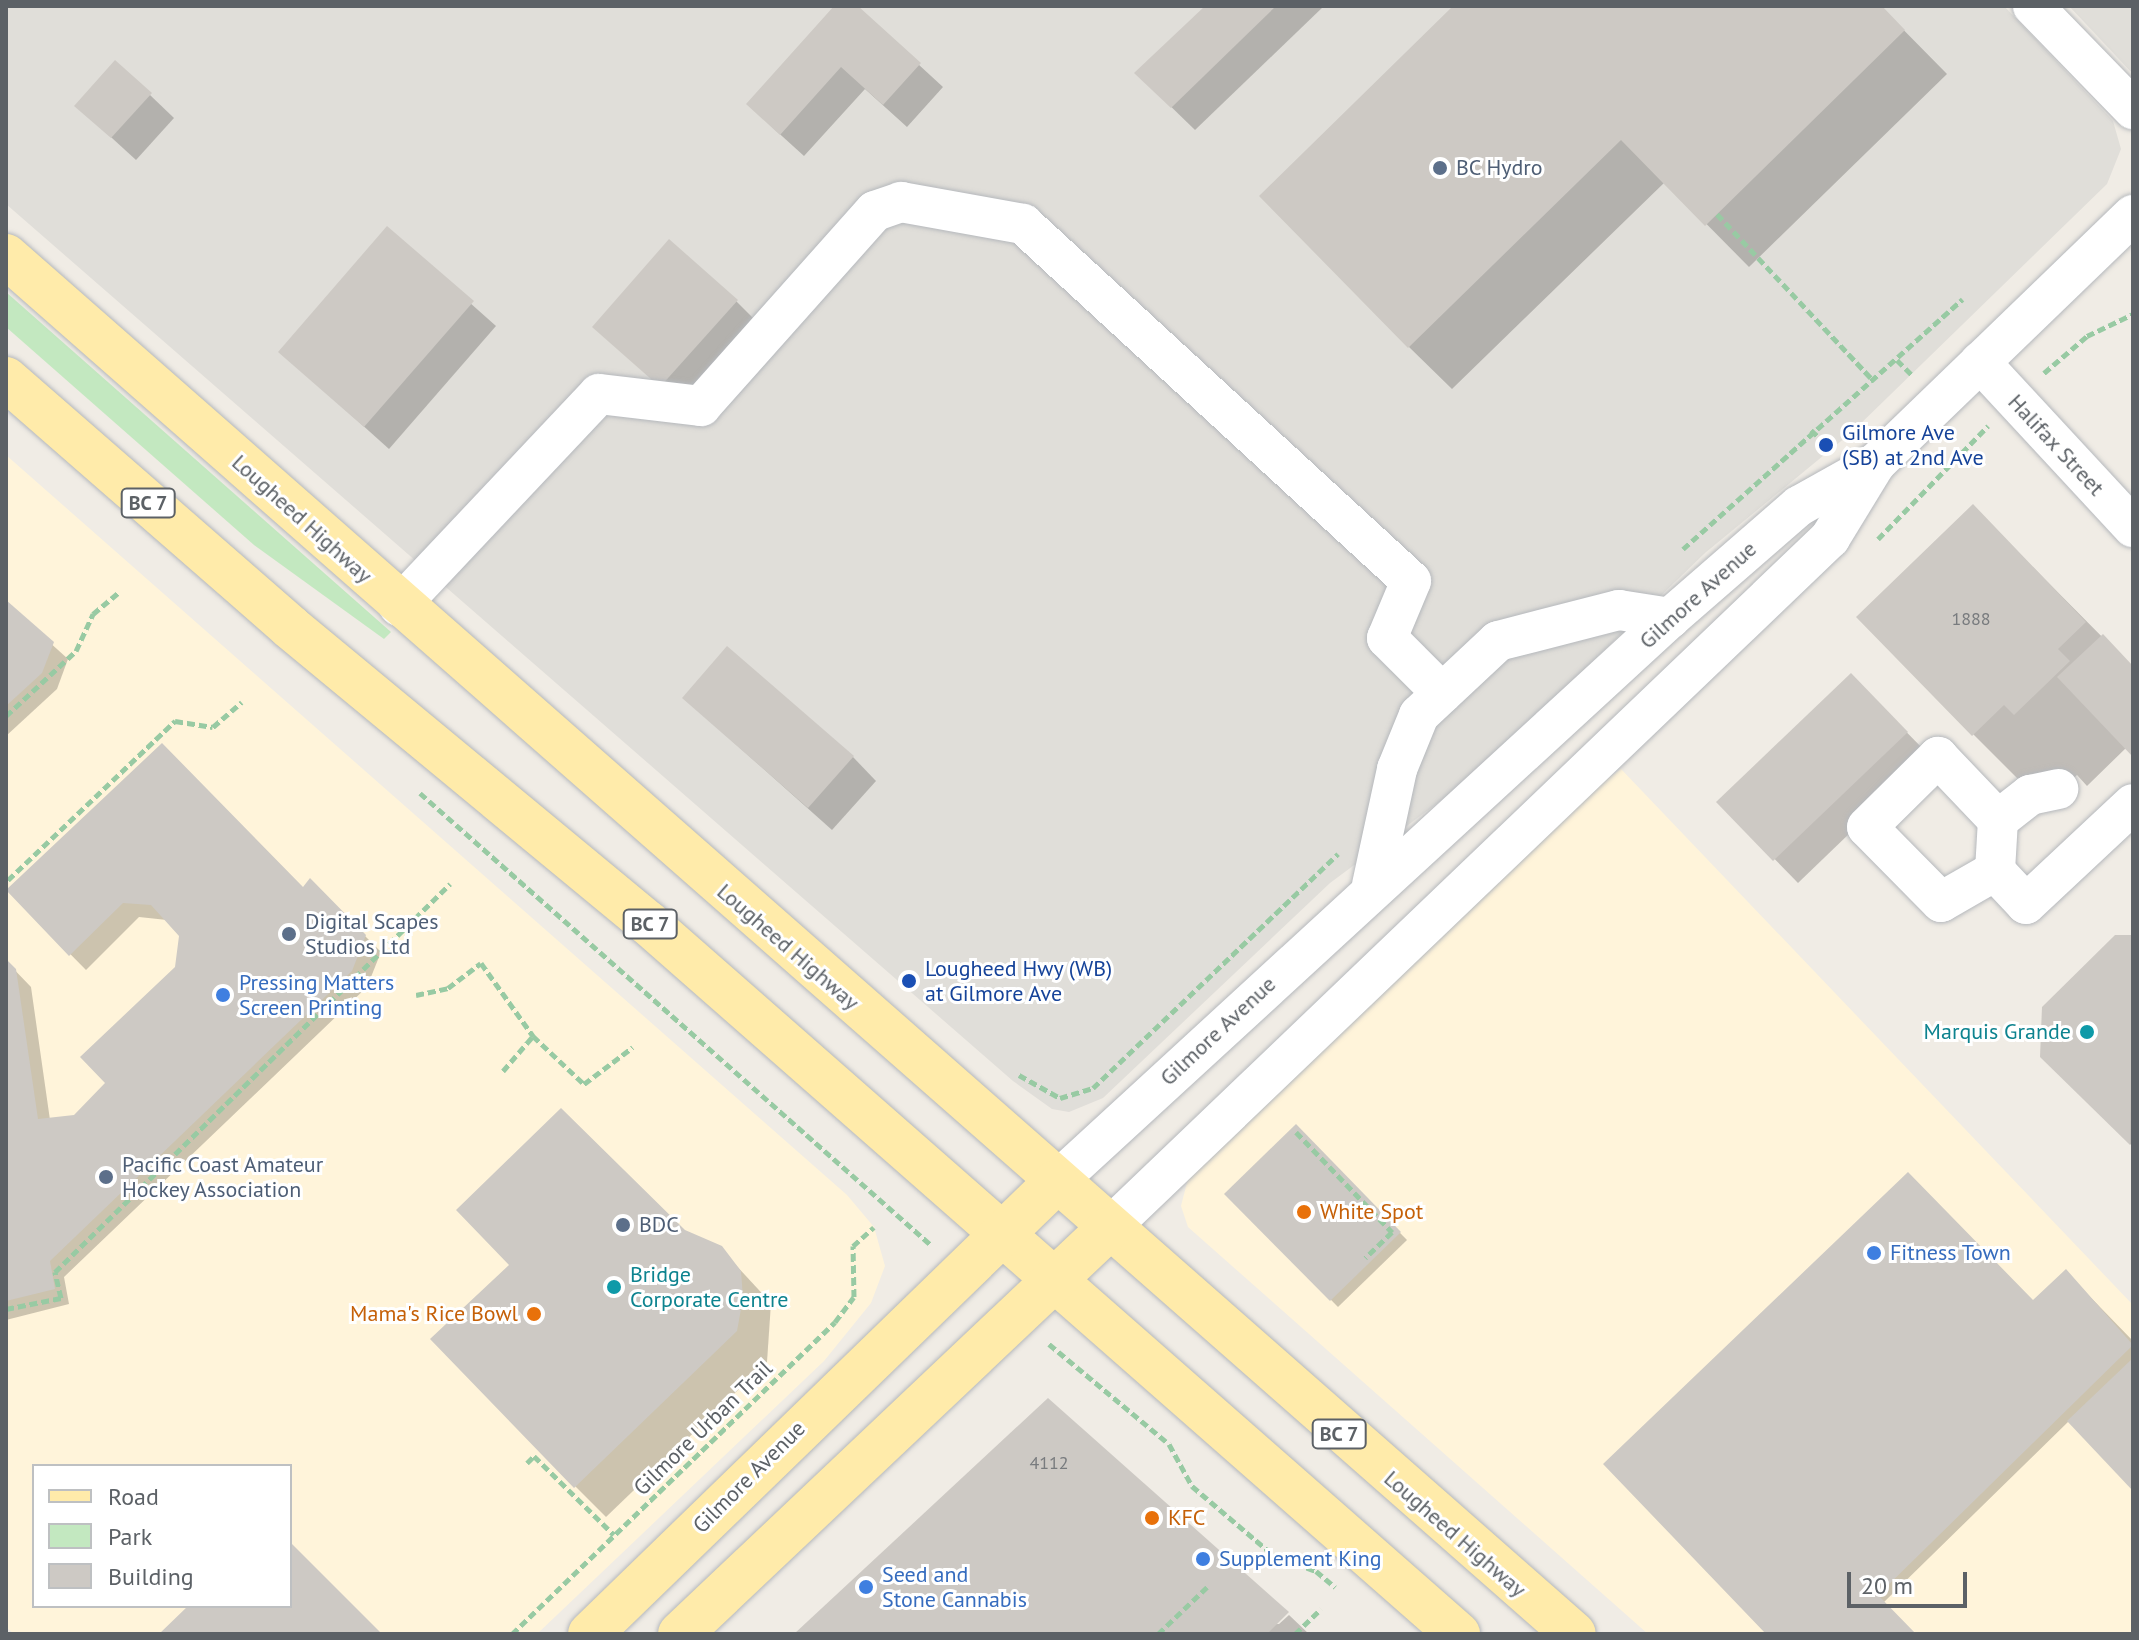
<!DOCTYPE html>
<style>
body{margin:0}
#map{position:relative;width:2139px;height:1640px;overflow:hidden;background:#f0ece5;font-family:"PT Sans",sans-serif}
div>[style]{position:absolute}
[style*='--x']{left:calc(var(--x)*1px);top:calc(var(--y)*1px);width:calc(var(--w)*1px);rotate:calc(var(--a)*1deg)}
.commercial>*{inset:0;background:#fff4da}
.industrial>*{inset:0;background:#e0ded9}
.green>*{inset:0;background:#c3e8c0}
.shadow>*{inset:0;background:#0003}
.building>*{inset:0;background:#cdc9c4}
.path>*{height:5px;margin-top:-2.5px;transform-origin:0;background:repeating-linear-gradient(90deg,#98caa3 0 8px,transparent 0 12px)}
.roads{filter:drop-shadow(0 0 2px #b5b8bc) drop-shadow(0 0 2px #b5b8bc)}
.minor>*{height:40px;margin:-20px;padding:0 20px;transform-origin:20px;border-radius:20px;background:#fff}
.major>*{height:44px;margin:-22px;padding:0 22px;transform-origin:22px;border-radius:22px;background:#ffebaa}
.dots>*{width:22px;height:22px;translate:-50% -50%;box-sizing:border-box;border:4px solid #fff;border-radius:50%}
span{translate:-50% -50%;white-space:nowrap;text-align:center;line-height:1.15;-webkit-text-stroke:6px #fff;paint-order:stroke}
.number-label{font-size:18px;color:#787b7e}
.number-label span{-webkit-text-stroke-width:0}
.shield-label span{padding:2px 6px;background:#fff;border:2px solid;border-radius:6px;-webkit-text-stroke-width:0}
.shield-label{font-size:20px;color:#5c6166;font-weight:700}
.service-label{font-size:22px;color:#4e5e75}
.left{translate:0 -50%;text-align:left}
.transit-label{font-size:22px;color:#164399}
.street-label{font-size:22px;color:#5c6166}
.shop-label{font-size:22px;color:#366cbe}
.culture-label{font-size:22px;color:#0d838f}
.right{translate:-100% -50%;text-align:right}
.food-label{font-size:22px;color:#c56008}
.frame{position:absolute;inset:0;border:8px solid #5c6166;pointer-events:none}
.legend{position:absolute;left:32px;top:1464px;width:260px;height:144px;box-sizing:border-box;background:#fff;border:2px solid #bec0c2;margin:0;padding:10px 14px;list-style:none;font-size:24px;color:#5c6166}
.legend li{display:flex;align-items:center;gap:16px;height:40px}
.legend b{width:40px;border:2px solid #bec0c2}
.scale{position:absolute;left:1847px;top:1572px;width:120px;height:36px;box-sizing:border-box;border:4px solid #5c6166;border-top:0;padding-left:10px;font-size:24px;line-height:28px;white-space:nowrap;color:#5c6166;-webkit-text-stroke:6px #fff;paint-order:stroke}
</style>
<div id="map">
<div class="commercial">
<div style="clip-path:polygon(evenodd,6px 455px,847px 1195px,874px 1227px,885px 1266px,871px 1303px,824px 1361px,537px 1634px,14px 1634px,6px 1627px,6px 455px,34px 1466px,290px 1466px,290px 1606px,34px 1606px,34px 1466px)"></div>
<div style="clip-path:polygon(1621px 769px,2133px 1305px,2133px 1634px,1648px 1634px,1188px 1227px,1181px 1206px,1189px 1175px,1578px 800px)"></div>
</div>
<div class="industrial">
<div style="clip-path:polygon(6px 6px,2004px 6px,2113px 121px,2121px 149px,2107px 184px,1852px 432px,1705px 553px,1474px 776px,1330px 883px,1103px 1098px,1069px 1112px,1052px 1109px,1013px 1081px,6px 204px)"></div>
<div style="clip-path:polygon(2069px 6px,2133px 6px,2133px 74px)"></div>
</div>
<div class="green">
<div style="clip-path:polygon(6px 292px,391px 632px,384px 639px,254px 545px,6px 327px)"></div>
</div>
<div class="shadow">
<div style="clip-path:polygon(837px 6px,855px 6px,943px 87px,907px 127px,865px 89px,804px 156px,772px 127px)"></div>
<div style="clip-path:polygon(1208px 6px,1324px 6px,1195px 130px,1160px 96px)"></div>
<div style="clip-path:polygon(1456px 6px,1880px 6px,1947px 74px,1749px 267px,1665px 182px,1452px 389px,1409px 347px)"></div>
<div style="clip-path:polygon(150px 95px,174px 118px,136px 160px,77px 106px)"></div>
<div style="clip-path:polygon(387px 229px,496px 326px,389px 449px,281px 352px)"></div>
<div style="clip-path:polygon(736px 301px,759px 324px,685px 409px,595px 327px)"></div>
<div style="clip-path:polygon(1973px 507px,2133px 668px,2133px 754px,2127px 747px,2087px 786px,2077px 775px,2045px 806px,1973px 734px)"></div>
<div style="clip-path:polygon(6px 603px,68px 659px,57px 689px,6px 736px)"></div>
<div style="clip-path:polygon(684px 698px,853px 757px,876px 781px,832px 830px)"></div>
<div style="clip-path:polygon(1874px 699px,1930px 756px,1798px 883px,1719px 802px)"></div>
<div style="clip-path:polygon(310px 881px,381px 952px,367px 987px,64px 1277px,69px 1304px,6px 1320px,6px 961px,31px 987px,50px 1120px,75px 1117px,108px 1083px,177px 968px,181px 935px,167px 920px,139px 917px,86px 970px,8px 891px,303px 890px)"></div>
<div style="clip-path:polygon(2115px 937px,2133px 937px,2133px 1147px,2042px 1056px)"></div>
<div style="clip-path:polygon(1296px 1127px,1407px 1240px,1338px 1307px,1227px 1194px)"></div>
<div style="clip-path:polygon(684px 1232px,720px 1248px,771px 1303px,767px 1362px,606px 1517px,575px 1486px)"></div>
<div style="clip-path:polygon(2066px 1272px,2133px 1341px,2133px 1488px,2069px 1421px,1883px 1603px,1914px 1634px,1769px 1634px)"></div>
<div style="clip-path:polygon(1289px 1615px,1309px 1634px,797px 1634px,1279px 1624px)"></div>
</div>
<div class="building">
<div style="clip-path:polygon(834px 6px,858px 6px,921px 63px,883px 105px,841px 67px,780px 135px,746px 104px)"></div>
<div style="clip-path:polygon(1205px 6px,1276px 6px,1171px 108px,1134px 73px)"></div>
<div style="clip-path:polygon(1453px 6px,1882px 6px,1905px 30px,1705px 226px,1621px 140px,1408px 348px,1259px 196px)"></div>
<div style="clip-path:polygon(115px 60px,152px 93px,111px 138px,74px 106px)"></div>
<div style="clip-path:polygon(387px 226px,474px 301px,364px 427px,278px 352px)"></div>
<div style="clip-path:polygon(669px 239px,738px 300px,660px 387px,592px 327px)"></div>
<div style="clip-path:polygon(1973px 504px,2086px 622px,2058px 649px,2070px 661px,2014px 715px,2004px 705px,1972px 736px,1856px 617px)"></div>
<div style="clip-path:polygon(6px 600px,54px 642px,42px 673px,6px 706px)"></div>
<div style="clip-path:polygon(2103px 634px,2133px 666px,2133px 757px,2057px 677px)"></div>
<div style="clip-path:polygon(727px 646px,854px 756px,808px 808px,682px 698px)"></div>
<div style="clip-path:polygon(1851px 673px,1908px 732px,1773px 861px,1716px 802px)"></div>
<div style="clip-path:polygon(162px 743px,303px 887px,310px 878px,366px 935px,352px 971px,50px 1261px,55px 1289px,6px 1301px,6px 959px,16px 969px,38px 1119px,74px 1115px,105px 1083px,80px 1057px,175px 967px,179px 936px,151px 905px,123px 903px,69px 956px,6px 890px)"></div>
<div style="clip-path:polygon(2115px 935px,2133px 935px,2130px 1145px,2040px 1057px,2042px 1007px)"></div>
<div style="clip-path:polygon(561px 1108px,685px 1230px,722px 1246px,741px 1271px,743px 1298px,737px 1331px,574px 1488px,430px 1339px,509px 1265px,456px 1210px)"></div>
<div style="clip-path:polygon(1296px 1124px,1401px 1232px,1330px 1301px,1224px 1194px)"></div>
<div style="clip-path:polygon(1908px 1172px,2033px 1300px,2066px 1269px,2133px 1345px,1878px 1595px,1916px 1634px,1766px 1634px,1603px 1464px)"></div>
<div style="clip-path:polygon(2133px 1358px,2133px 1491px,2067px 1421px)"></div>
<div style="clip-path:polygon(1048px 1398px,1289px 1612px,1267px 1634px,794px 1634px)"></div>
<div style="clip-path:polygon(290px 1542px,382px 1634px,159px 1634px,188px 1606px,290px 1606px)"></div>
</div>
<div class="path">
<div style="--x:1717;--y:214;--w:229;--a:46.8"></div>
<div style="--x:1897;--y:360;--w:23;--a:45"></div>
<div style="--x:2044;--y:373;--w:57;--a:-40.7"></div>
<div style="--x:2087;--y:336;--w:51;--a:-25.6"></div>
<div style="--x:1811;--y:430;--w:21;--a:43"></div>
<div style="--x:1878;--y:539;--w:158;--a:-45.8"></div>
<div style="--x:1683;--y:549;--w:375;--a:-41.8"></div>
<div style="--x:6;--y:716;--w:96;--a:-42.9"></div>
<div style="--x:76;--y:651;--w:41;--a:-65.3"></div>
<div style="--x:93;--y:614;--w:33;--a:-40"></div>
<div style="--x:420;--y:793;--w:682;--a:41.49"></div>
<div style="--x:8;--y:880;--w:231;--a:-43.6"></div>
<div style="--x:175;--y:721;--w:38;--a:9"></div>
<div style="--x:213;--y:727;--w:38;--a:-41"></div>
<div style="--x:416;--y:995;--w:33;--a:-12"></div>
<div style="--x:448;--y:988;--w:41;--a:-37.1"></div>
<div style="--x:481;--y:963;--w:90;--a:54.5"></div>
<div style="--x:503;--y:1071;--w:46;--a:-49.4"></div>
<div style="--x:533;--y:1036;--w:70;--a:43.3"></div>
<div style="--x:584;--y:1084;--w:61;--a:-37.1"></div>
<div style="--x:1019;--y:1075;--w:47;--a:29.3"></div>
<div style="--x:1060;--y:1098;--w:34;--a:-17"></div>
<div style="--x:1093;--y:1088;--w:339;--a:-43.7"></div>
<div style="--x:1296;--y:1132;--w:139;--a:46.2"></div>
<div style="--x:1392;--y:1232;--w:37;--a:136"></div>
<div style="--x:6;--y:1309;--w:56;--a:-11.3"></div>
<div style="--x:61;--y:1298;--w:27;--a:-103"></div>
<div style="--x:55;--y:1272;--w:554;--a:-44.49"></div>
<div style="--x:1049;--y:1344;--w:156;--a:39.8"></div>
<div style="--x:1169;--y:1444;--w:48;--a:61.3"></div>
<div style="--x:1192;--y:1486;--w:106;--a:40.4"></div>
<div style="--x:1273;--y:1555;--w:46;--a:20.4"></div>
<div style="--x:1316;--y:1571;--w:25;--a:40"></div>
<div style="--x:527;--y:1463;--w:10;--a:-45"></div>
<div style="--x:534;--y:1456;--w:112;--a:44.6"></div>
<div style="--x:512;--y:1634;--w:449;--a:-44"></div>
<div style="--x:835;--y:1322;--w:31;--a:-53"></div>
<div style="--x:854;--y:1297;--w:51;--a:-91.1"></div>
<div style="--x:853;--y:1246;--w:28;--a:-42"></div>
<div style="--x:1158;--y:1634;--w:68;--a:-43.8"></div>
<div style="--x:1295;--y:1634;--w:36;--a:-44"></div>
</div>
<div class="roads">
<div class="minor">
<div style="--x:2033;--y:6;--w:144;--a:45.8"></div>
<div style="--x:1980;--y:362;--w:225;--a:47.2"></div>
<div style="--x:399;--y:606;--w:291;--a:-46.7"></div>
<div style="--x:599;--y:394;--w:103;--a:6.7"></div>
<div style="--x:701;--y:406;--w:261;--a:-48.3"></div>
<div style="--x:875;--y:211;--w:28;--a:-19"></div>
<div style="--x:901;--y:202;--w:124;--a:10.2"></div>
<div style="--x:1023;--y:224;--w:527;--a:42.62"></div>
<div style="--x:1411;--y:581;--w:62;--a:112.8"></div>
<div style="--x:1387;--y:638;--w:78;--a:45"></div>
<div style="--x:1998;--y:820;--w:41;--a:-38"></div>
<div style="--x:2030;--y:795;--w:29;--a:-12"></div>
<div style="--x:1995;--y:871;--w:62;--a:150.1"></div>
<div style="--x:1941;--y:902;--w:105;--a:-134.6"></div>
<div style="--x:1867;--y:827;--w:100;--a:-44.6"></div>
<div style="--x:1938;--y:757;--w:87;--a:46.4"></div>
<div style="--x:1998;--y:820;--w:51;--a:93.4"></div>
<div style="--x:1995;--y:871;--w:45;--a:46.8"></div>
<div style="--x:2026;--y:904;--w:146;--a:-43.1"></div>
<div style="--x:1372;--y:885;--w:119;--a:-77.8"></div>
<div style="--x:1397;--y:769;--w:58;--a:-67.8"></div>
<div style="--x:1419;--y:715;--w:108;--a:-43.1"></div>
<div style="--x:1498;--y:641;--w:125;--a:-14.4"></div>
<div style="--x:1619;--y:610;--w:52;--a:8.9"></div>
<div style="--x:1056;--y:1182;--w:834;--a:-42.57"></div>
<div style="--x:1670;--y:618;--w:171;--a:-41"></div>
<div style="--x:1799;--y:506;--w:88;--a:-29.2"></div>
<div style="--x:1876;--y:463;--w:357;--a:-44"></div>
<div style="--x:1107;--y:1230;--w:1001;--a:-43.74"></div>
<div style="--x:1830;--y:538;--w:84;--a:-58.6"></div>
</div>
<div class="major">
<div style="--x:6;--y:256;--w:2087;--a:41.31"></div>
<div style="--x:6;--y:379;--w:377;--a:41.1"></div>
<div style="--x:290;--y:627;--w:465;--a:39.6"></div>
<div style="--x:648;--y:923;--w:1078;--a:41.28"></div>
<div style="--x:590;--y:1634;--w:649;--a:-44.13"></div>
<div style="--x:680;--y:1634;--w:588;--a:-43.41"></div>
</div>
</div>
<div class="dots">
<div style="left:1440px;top:168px;background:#5c6f8a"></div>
<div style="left:1826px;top:445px;background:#1a4fb4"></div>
<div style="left:289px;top:934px;background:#5c6f8a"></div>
<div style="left:909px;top:981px;background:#1a4fb4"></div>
<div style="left:223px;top:995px;background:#3f7fe0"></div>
<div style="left:2087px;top:1032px;background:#0f9aa8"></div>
<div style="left:106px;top:1177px;background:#5c6f8a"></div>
<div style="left:1304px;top:1212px;background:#e8710a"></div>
<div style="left:623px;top:1225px;background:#5c6f8a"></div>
<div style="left:1874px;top:1253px;background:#3f7fe0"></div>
<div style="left:614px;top:1287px;background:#0f9aa8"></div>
<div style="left:534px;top:1314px;background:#e8710a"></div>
<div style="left:1152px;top:1518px;background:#e8710a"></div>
<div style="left:1203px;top:1559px;background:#3f7fe0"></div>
<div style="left:866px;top:1587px;background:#3f7fe0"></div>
</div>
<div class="number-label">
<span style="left:1971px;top:619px">1888</span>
<span style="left:1049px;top:1463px">4112</span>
</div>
<div class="shield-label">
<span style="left:148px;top:503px">BC 7</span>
<span style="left:650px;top:924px">BC 7</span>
<span style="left:1339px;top:1434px">BC 7</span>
</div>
<div class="service-label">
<span class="left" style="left:1456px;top:168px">BC Hydro</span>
<span class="left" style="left:305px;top:934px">Digital Scapes<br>Studios Ltd</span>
<span class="left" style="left:122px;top:1177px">Pacific Coast Amateur<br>Hockey Association</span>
<span class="left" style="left:639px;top:1225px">BDC</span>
</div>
<div class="transit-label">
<span class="left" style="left:1842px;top:445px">Gilmore Ave<br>(SB) at 2nd Ave</span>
<span class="left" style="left:925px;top:981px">Lougheed Hwy (WB)<br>at Gilmore Ave</span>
</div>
<div class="street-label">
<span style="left:2056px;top:445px;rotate:47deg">Halifax Street</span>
<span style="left:302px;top:519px;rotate:42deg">Lougheed Highway</span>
<span style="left:1698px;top:595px;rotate:-42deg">Gilmore Avenue</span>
<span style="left:788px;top:947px;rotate:41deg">Lougheed Highway</span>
<span style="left:1218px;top:1031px;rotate:-43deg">Gilmore Avenue</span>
<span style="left:703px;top:1428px;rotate:-44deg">Gilmore Urban Trail</span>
<span style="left:749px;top:1477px;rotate:-45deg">Gilmore Avenue</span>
<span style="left:1455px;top:1534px;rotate:41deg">Lougheed Highway</span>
</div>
<div class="shop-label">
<span class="left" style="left:239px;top:995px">Pressing Matters<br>Screen Printing</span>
<span class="left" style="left:1890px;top:1253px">Fitness Town</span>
<span class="left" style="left:1219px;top:1559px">Supplement King</span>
<span class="left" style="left:882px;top:1587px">Seed and<br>Stone Cannabis</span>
</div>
<div class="culture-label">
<span class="right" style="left:2071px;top:1032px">Marquis Grande</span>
<span class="left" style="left:630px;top:1287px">Bridge<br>Corporate Centre</span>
</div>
<div class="food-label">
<span class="left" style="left:1320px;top:1212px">White Spot</span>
<span class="right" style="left:518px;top:1314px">Mama's Rice Bowl</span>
<span class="left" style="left:1168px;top:1518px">KFC</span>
</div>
<div class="frame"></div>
<ul class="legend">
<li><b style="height:10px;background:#ffebaa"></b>Road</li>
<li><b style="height:22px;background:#c3e8c0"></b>Park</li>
<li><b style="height:22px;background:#cdc9c4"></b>Building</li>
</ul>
<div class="scale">20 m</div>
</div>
